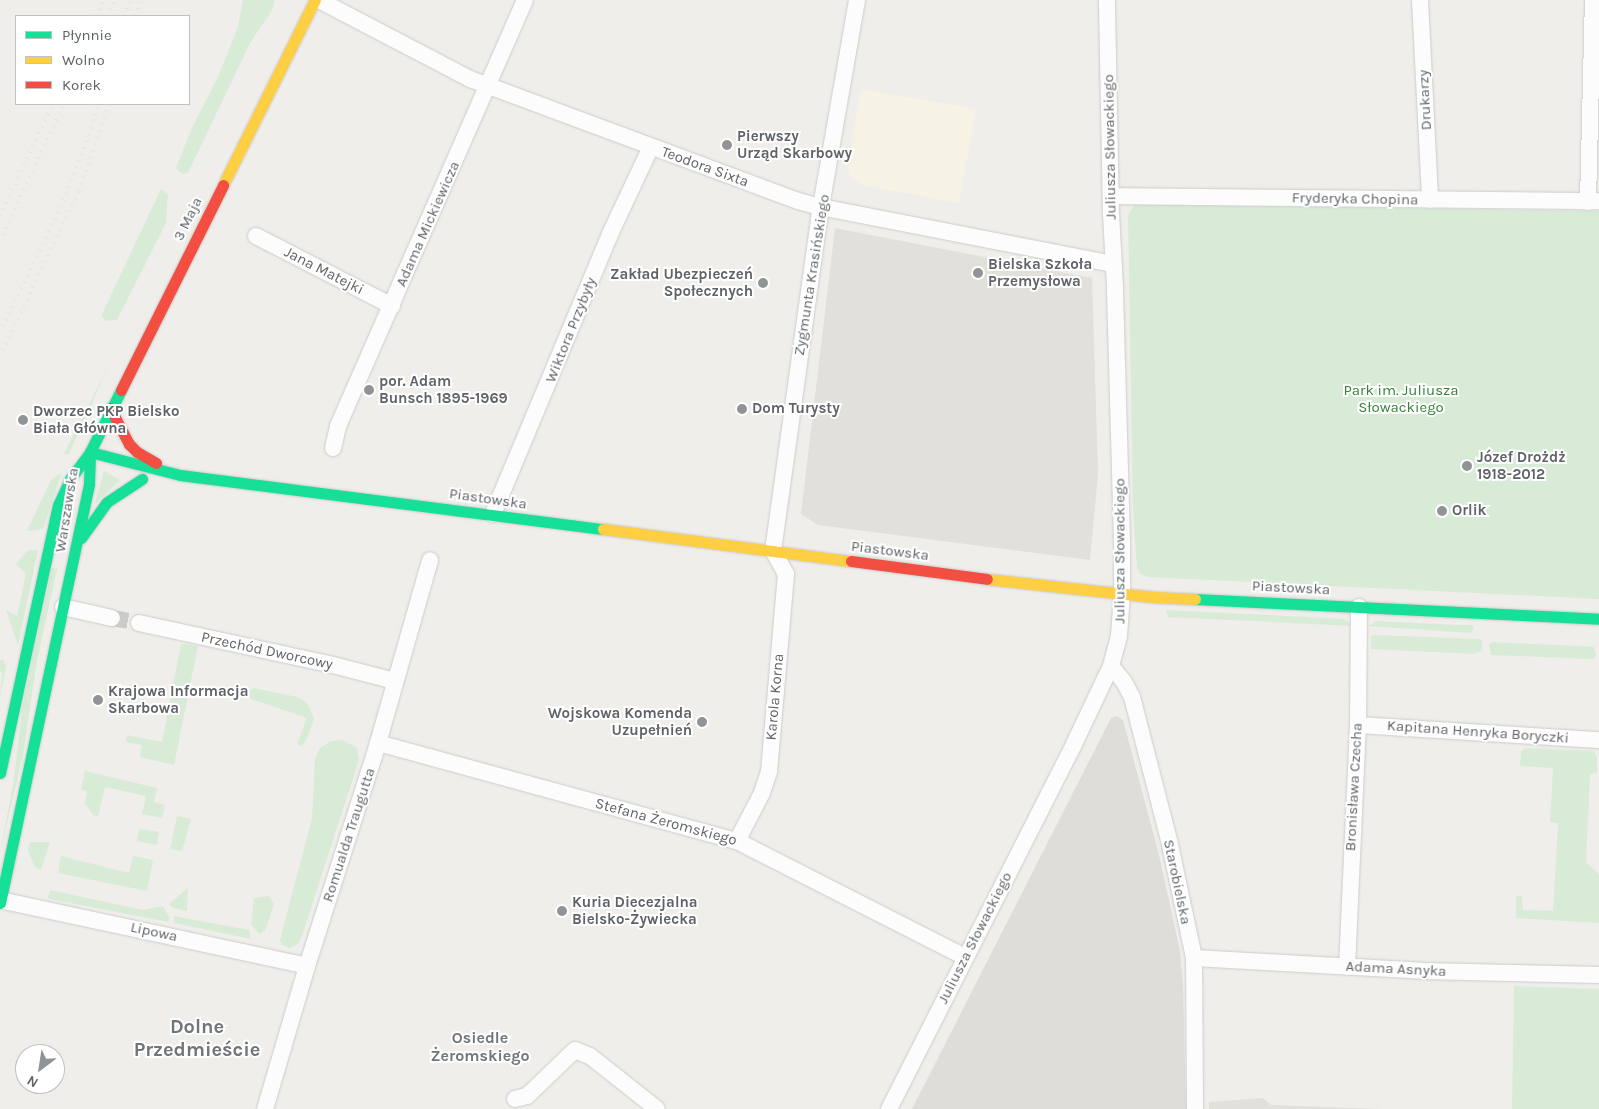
<!DOCTYPE html>
<meta charset="utf-8">
<style>
body{margin:0}
#map{position:relative;width:1599px;height:1109px;overflow:hidden;background:#efeeea;font-family:Karla,sans-serif}
div>[style]{position:absolute}
[style*='--x']{left:calc(var(--x)*1px);top:calc(var(--y)*1px);width:calc(var(--w)*1px);rotate:calc(var(--a)*1deg)}
.commercial>*{inset:0;background:#f7f3e4}
.industrial>*{inset:0;background:#dfddda}
.education>*{inset:0;background:#e2e0da}
.green>*{inset:0;background:#d8ebd6}
.street-tunnel>*{height:16px;margin-top:-8px;transform-origin:0;background:repeating-linear-gradient(90deg,#cbcbca 0 16px,transparent 0 24px)}
.roads{filter:drop-shadow(0 0 1px #cbcccc) drop-shadow(0 0 1px #cbcccc)}
.street>*{height:16px;margin:-8px;padding:0 8px;transform-origin:8px;border-radius:8px;background:#fdfcfc}
.fast>*{height:11px;margin:-5.5px;padding:0 5.5px;transform-origin:5.5px;border-radius:5.5px;background:#16e098}
.slow>*{height:11px;margin:-5.5px;padding:0 5.5px;transform-origin:5.5px;border-radius:5.5px;background:#ffcf43}
.jam>*{height:11px;margin:-5.5px;padding:0 5.5px;transform-origin:5.5px;border-radius:5.5px;background:#f24e42}
.rail>*{height:4px;margin-top:-2px;transform-origin:0;background:repeating-linear-gradient(90deg,#e4e4e4 0 1px,transparent 0 7px)}
.dots>*{width:14px;height:14px;translate:-50% -50%;box-sizing:border-box;border:2px solid #fff;border-radius:50%}
span{translate:-50% -50%;white-space:nowrap;text-align:center;line-height:1.15;-webkit-text-stroke:4px #fff;paint-order:stroke}
.street-label{font-size:15px;color:#5f6368}
.poi-label{font-size:15px;color:#5f6368;font-weight:700}
.left{translate:0 -50%;text-align:left}
.right{translate:-100% -50%;text-align:right}
.park-label{font-size:15px;color:#348238}
.neighbourhood-label{font-size:16px;color:#70757a;font-weight:700}
.district-label{font-size:20px;color:#70757a;font-weight:700}
.legend{position:absolute;left:15px;top:15px;width:175px;height:90px;box-sizing:border-box;background:#fff;border:1px solid #bfc1c3;margin:0;padding:6px 9px;list-style:none;font-size:15px;color:#5f6368}
.legend li{display:flex;align-items:center;gap:10px;height:25px}
.legend b{width:25px;border:1px solid #bfc1c3}
.north{position:absolute;left:15px;top:1044px;width:50px;height:50px;box-sizing:border-box;background:#fff;border:1px solid #bfc1c3;border-radius:50%;rotate:211deg;font-size:14px;font-weight:700;line-height:20px;text-align:center;color:#5f6368}
.north::after{content:'';display:block;margin:auto;width:18px;height:22px;background:#919496;clip-path:polygon(50% 0,100% 100%,50% 72%,0 100%)}
</style>
<div id="map">
<div class="commercial">
<div style="clip-path:polygon(861px 89px,976px 109px,959px 203px,862px 185px,852px 178px,848px 167px)"></div>
</div>
<div class="industrial">
<div style="clip-path:polygon(1117px 716px,1123px 720px,1159px 855px,1180px 951px,1183px 985px,1186px 1109px,912px 1109px,1111px 718px)"></div>
</div>
<div class="education">
<div style="clip-path:polygon(835px 228px,1092px 278px,1098px 473px,1090px 560px,818px 525px,801px 514px)"></div>
<div style="clip-path:polygon(1263px 1098px,1271px 1105px,1381px 1109px,1209px 1109px,1209px 1102px)"></div>
</div>
<div class="green">
<div style="clip-path:polygon(243px 0,275px 0,271px 12px,250px 43px,188px 173px,182px 174px,176px 168px,191px 130px,218px 77px,238px 27px)"></div>
<div style="clip-path:polygon(161px 189px,168px 194px,166px 223px,117px 320px,106px 321px,102px 317px,103px 312px)"></div>
<div style="clip-path:polygon(1135px 204px,1599px 211px,1599px 599px,1147px 577px,1140px 574px,1137px 568px,1133px 512px,1128px 215px)"></div>
<div style="clip-path:polygon(108px 367px,69px 454px,65px 455px,64px 453px)"></div>
<div style="clip-path:polygon(104px 471px,120px 480px,95px 504px)"></div>
<div style="clip-path:polygon(62px 472px,43px 529px,27px 531px,51px 480px)"></div>
<div style="clip-path:polygon(28px 550px,38px 550px,18px 645px,6px 610px,17px 616px,26px 574px,16px 564px)"></div>
<div style="clip-path:polygon(52px 568px,57px 569px,37px 661px,23px 755px,0 853px,13px 785px,23px 704px)"></div>
<div style="clip-path:polygon(1166px 610px,1344px 619px,1353px 626px,1168px 617px)"></div>
<div style="clip-path:polygon(1377px 621px,1458px 625px,1474px 625px,1472px 633px,1368px 626px)"></div>
<div style="clip-path:polygon(1373px 635px,1480px 639px,1482px 641px,1482px 651px,1473px 654px,1371px 649px,1371px 637px)"></div>
<div style="clip-path:polygon(1492px 642px,1594px 647px,1596px 655px,1594px 659px,1491px 655px,1489px 644px)"></div>
<div style="clip-path:polygon(181px 644px,198px 646px,174px 765px,140px 757px,142px 745px,126px 742px,127px 735px,162px 742px)"></div>
<div style="clip-path:polygon(0 660px,3px 660px,6px 666px,0 698px,2px 672px,0 671px)"></div>
<div style="clip-path:polygon(254px 688px,297px 697px,307px 703px,314px 719px,307px 738px,302px 746px,297px 744px,307px 718px,248px 698px,246px 692px)"></div>
<div style="clip-path:polygon(343px 740px,357px 748px,359px 760px,302px 936px,298px 944px,290px 948px,282px 945px,280px 940px,312px 818px,315px 759px,320px 748px,331px 741px)"></div>
<div style="clip-path:polygon(1525px 748px,1594px 751px,1597px 757px,1597px 773px,1590px 774px,1586px 862px,1599px 874px,1599px 923px,1516px 918px,1516px 896px,1522px 896px,1523px 910px,1553px 911px,1558px 823px,1550px 822px,1553px 768px,1520px 766px,1521px 751px)"></div>
<div style="clip-path:polygon(85px 771px,157px 788px,154px 802px,165px 805px,162px 818px,142px 814px,146px 796px,105px 787px,98px 817px,93px 815px,85px 803px,87px 791px,81px 789px)"></div>
<div style="clip-path:polygon(177px 816px,191px 819px,182px 851px,170px 849px)"></div>
<div style="clip-path:polygon(139px 829px,159px 832px,157px 845px,137px 841px)"></div>
<div style="clip-path:polygon(30px 842px,50px 842px,41px 870px,35px 867px,28px 851px)"></div>
<div style="clip-path:polygon(61px 856px,129px 873px,133px 856px,153px 860px,147px 891px,58px 873px)"></div>
<div style="clip-path:polygon(188px 888px,187px 911px,173px 908px,169px 904px)"></div>
<div style="clip-path:polygon(50px 890px,143px 910px,163px 906px,169px 917px,168px 922px,50px 899px,48px 898px)"></div>
<div style="clip-path:polygon(269px 896px,274px 904px,265px 931px,259px 934px,251px 924px,254px 898px)"></div>
<div style="clip-path:polygon(174px 916px,249px 930px,251px 939px,174px 923px)"></div>
<div style="clip-path:polygon(1514px 986px,1599px 989px,1599px 1109px,1512px 1109px)"></div>
</div>
<div class="street-tunnel">
<div style="--x:112;--y:618;--w:27;--a:10"></div>
</div>
<div class="roads">
<div class="street">
<div style="--x:319;--y:0;--w:170;--a:27.6"></div>
<div style="--x:470;--y:79;--w:350;--a:20.4"></div>
<div style="--x:798;--y:201;--w:23;--a:15"></div>
<div style="--x:820;--y:207;--w:299;--a:11"></div>
<div style="--x:1420;--y:0;--w:200;--a:87.1"></div>
<div style="--x:1111;--y:196;--w:488;--a:0.6"></div>
<div style="--x:1588;--y:202;--w:202;--a:-88.6"></div>
<div style="--x:256;--y:236;--w:153;--a:27.2"></div>
<div style="--x:333;--y:448;--w:23;--a:-77"></div>
<div style="--x:338;--y:426;--w:465;--a:-66.3"></div>
<div style="--x:493;--y:514;--w:303;--a:-67.3"></div>
<div style="--x:610;--y:234;--w:96;--a:-64.8"></div>
<div style="--x:63;--y:607;--w:50;--a:12.7"></div>
<div style="--x:139;--y:623;--w:198;--a:12.2"></div>
<div style="--x:333;--y:665;--w:64;--a:14.5"></div>
<div style="--x:1111;--y:666;--w:21;--a:51"></div>
<div style="--x:1124;--y:682;--w:17;--a:62"></div>
<div style="--x:1132;--y:697;--w:148;--a:75.5"></div>
<div style="--x:1169;--y:840;--w:121;--a:78"></div>
<div style="--x:1194;--y:958;--w:151;--a:89.6"></div>
<div style="--x:1358;--y:725;--w:241;--a:3.6"></div>
<div style="--x:378;--y:743;--w:372;--a:15.3"></div>
<div style="--x:737;--y:841;--w:256;--a:27"></div>
<div style="--x:737;--y:841;--w:54;--a:-62.5"></div>
<div style="--x:762;--y:793;--w:22;--a:-72"></div>
<div style="--x:769;--y:772;--w:199;--a:-85.1"></div>
<div style="--x:786;--y:574;--w:26;--a:-119"></div>
<div style="--x:773;--y:551;--w:336;--a:-82.1"></div>
<div style="--x:819;--y:218;--w:221;--a:-80.1"></div>
<div style="--x:0;--y:900;--w:314;--a:12.1"></div>
<div style="--x:1194;--y:958;--w:229;--a:3.2"></div>
<div style="--x:1423;--y:971;--w:176;--a:1.3"></div>
<div style="--x:1347;--y:967;--w:242;--a:-87.4"></div>
<div style="--x:1358;--y:725;--w:118;--a:-89.5"></div>
<div style="--x:515;--y:1099;--w:12;--a:-14"></div>
<div style="--x:527;--y:1096;--w:66;--a:-43.8"></div>
<div style="--x:575;--y:1050;--w:16;--a:22"></div>
<div style="--x:590;--y:1056;--w:85;--a:38.3"></div>
<div style="--x:265;--y:1109;--w:149;--a:-73.6"></div>
<div style="--x:307;--y:966;--w:234;--a:-72.3"></div>
<div style="--x:378;--y:743;--w:190;--a:-74.1"></div>
<div style="--x:889;--y:1109;--w:409;--a:-63.1"></div>
<div style="--x:1074;--y:744;--w:86;--a:-64.6"></div>
<div style="--x:1111;--y:666;--w:31;--a:-75"></div>
<div style="--x:1119;--y:636;--w:42;--a:-85.9"></div>
<div style="--x:1122;--y:594;--w:52;--a:-90"></div>
<div style="--x:1122;--y:542;--w:255;--a:-91.6"></div>
<div style="--x:1115;--y:287;--w:73;--a:-93.1"></div>
<div style="--x:1111;--y:214;--w:214;--a:-91.1"></div>
</div>
<div class="fast">
<div style="--x:90;--y:452;--w:93;--a:14.3"></div>
<div style="--x:180;--y:475;--w:426;--a:7.3"></div>
<div style="--x:81;--y:538;--w:44;--a:-54.2"></div>
<div style="--x:107;--y:502;--w:42;--a:-33.3"></div>
<div style="--x:1195;--y:599;--w:404;--a:2.8"></div>
<div style="--x:0;--y:773;--w:274;--a:-77.8"></div>
<div style="--x:58;--y:505;--w:29;--a:-65"></div>
<div style="--x:70;--y:479;--w:34;--a:-53"></div>
<div style="--x:90;--y:452;--w:69;--a:-63.4"></div>
<div style="--x:0;--y:903;--w:429;--a:-78"></div>
<div style="--x:89;--y:483;--w:31;--a:-88"></div>
</div>
<div class="slow">
<div style="--x:223;--y:185;--w:207;--a:-63.6"></div>
<div style="--x:603;--y:529;--w:250;--a:7.4"></div>
<div style="--x:987;--y:579;--w:167;--a:6.2"></div>
<div style="--x:1153;--y:597;--w:42;--a:2.7"></div>
</div>
<div class="jam">
<div style="--x:121;--y:390;--w:229;--a:-63.5"></div>
<div style="--x:110;--y:408;--w:41;--a:62.2"></div>
<div style="--x:129;--y:444;--w:11;--a:45"></div>
<div style="--x:137;--y:452;--w:22;--a:30"></div>
<div style="--x:851;--y:561;--w:137;--a:7.5"></div>
</div>
</div>
<div class="rail">
<div style="--x:96;--y:16;--w:18;--a:-63"></div>
<div style="--x:107;--y:16;--w:18;--a:-63"></div>
<div style="--x:125;--y:16;--w:17;--a:-69"></div>
<div style="--x:136;--y:16;--w:17;--a:-69"></div>
<div style="--x:0;--y:216;--w:124;--a:-64.7"></div>
<div style="--x:0;--y:241;--w:151;--a:-65"></div>
<div style="--x:0;--y:333;--w:140;--a:-64.2"></div>
<div style="--x:61;--y:207;--w:70;--a:-68.2"></div>
<div style="--x:87;--y:142;--w:40;--a:-74"></div>
<div style="--x:0;--y:357;--w:184;--a:-64.6"></div>
<div style="--x:79;--y:191;--w:92;--a:-71"></div>
</div>
<div class="dots">
<div style="left:727px;top:145px;background:#919496"></div>
<div style="left:978px;top:273px;background:#919496"></div>
<div style="left:763px;top:283px;background:#919496"></div>
<div style="left:369px;top:390px;background:#919496"></div>
<div style="left:742px;top:409px;background:#919496"></div>
<div style="left:23px;top:420px;background:#919496"></div>
<div style="left:1467px;top:466px;background:#919496"></div>
<div style="left:1442px;top:511px;background:#919496"></div>
<div style="left:98px;top:700px;background:#919496"></div>
<div style="left:702px;top:722px;background:#919496"></div>
<div style="left:562px;top:911px;background:#919496"></div>
</div>
<div class="street-label">
<span style="left:1425px;top:100px;rotate:-93deg">Drukarzy</span>
<span style="left:1110px;top:147px;rotate:-91deg">Juliusza Słowackiego</span>
<span style="left:705px;top:167px;rotate:20deg">Teodora Sixta</span>
<span style="left:1355px;top:199px;rotate:1deg">Fryderyka Chopina</span>
<span style="left:188px;top:219px;rotate:-64deg">3 Maja</span>
<span style="left:428px;top:224px;rotate:-66deg">Adama Mickiewicza</span>
<span style="left:324px;top:271px;rotate:27deg">Jana Matejki</span>
<span style="left:812px;top:275px;rotate:-81deg">Zygmunta Krasińskiego</span>
<span style="left:571px;top:330px;rotate:-68deg">Wiktora Przybyły</span>
<span style="left:488px;top:499px;rotate:8deg">Piastowska</span>
<span style="left:67px;top:510px;rotate:-81deg">Warszawska</span>
<span style="left:890px;top:551px;rotate:7deg">Piastowska</span>
<span style="left:1120px;top:551px;rotate:-90deg">Juliusza Słowackiego</span>
<span style="left:1291px;top:588px;rotate:3deg">Piastowska</span>
<span style="left:267px;top:651px;rotate:12deg">Przechód Dworcowy</span>
<span style="left:775px;top:697px;rotate:-85deg">Karola Korna</span>
<span style="left:1478px;top:732px;rotate:4deg">Kapitana Henryka Boryczki</span>
<span style="left:1354px;top:787px;rotate:-87deg">Bronisława Czecha</span>
<span style="left:666px;top:822px;rotate:15deg">Stefana Żeromskiego</span>
<span style="left:349px;top:835px;rotate:-72deg">Romualda Traugutta</span>
<span style="left:1177px;top:882px;rotate:78deg">Starobielska</span>
<span style="left:154px;top:932px;rotate:12deg">Lipowa</span>
<span style="left:975px;top:938px;rotate:-63deg">Juliusza Słowackiego</span>
<span style="left:1396px;top:969px;rotate:3deg">Adama Asnyka</span>
</div>
<div class="poi-label">
<span class="left" style="left:737px;top:145px">Pierwszy<br>Urząd Skarbowy</span>
<span class="left" style="left:988px;top:273px">Bielska Szkoła<br>Przemysłowa</span>
<span class="right" style="left:753px;top:283px">Zakład Ubezpieczeń<br>Społecznych</span>
<span class="left" style="left:379px;top:390px">por. Adam<br>Bunsch 1895-1969</span>
<span class="left" style="left:752px;top:409px">Dom Turysty</span>
<span class="left" style="left:33px;top:420px">Dworzec PKP Bielsko<br>Biała Główna</span>
<span class="left" style="left:1477px;top:466px">Józef Drożdż<br>1918-2012</span>
<span class="left" style="left:1452px;top:511px">Orlik</span>
<span class="left" style="left:108px;top:700px">Krajowa Informacja<br>Skarbowa</span>
<span class="right" style="left:692px;top:722px">Wojskowa Komenda<br>Uzupełnień</span>
<span class="left" style="left:572px;top:911px">Kuria Diecezjalna<br>Bielsko-Żywiecka</span>
</div>
<div class="park-label">
<span style="left:1401px;top:399px">Park im. Juliusza<br>Słowackiego</span>
</div>
<div class="neighbourhood-label">
<span style="left:480px;top:1047px">Osiedle<br>Żeromskiego</span>
</div>
<div class="district-label">
<span style="left:197px;top:1038px">Dolne<br>Przedmieście</span>
</div>
<ul class="legend">
<li><b style="height:6px;background:#16e098"></b>Płynnie</li>
<li><b style="height:6px;background:#ffcf43"></b>Wolno</li>
<li><b style="height:6px;background:#f24e42"></b>Korek</li>
</ul>
<div class="north">N</div>
</div>
